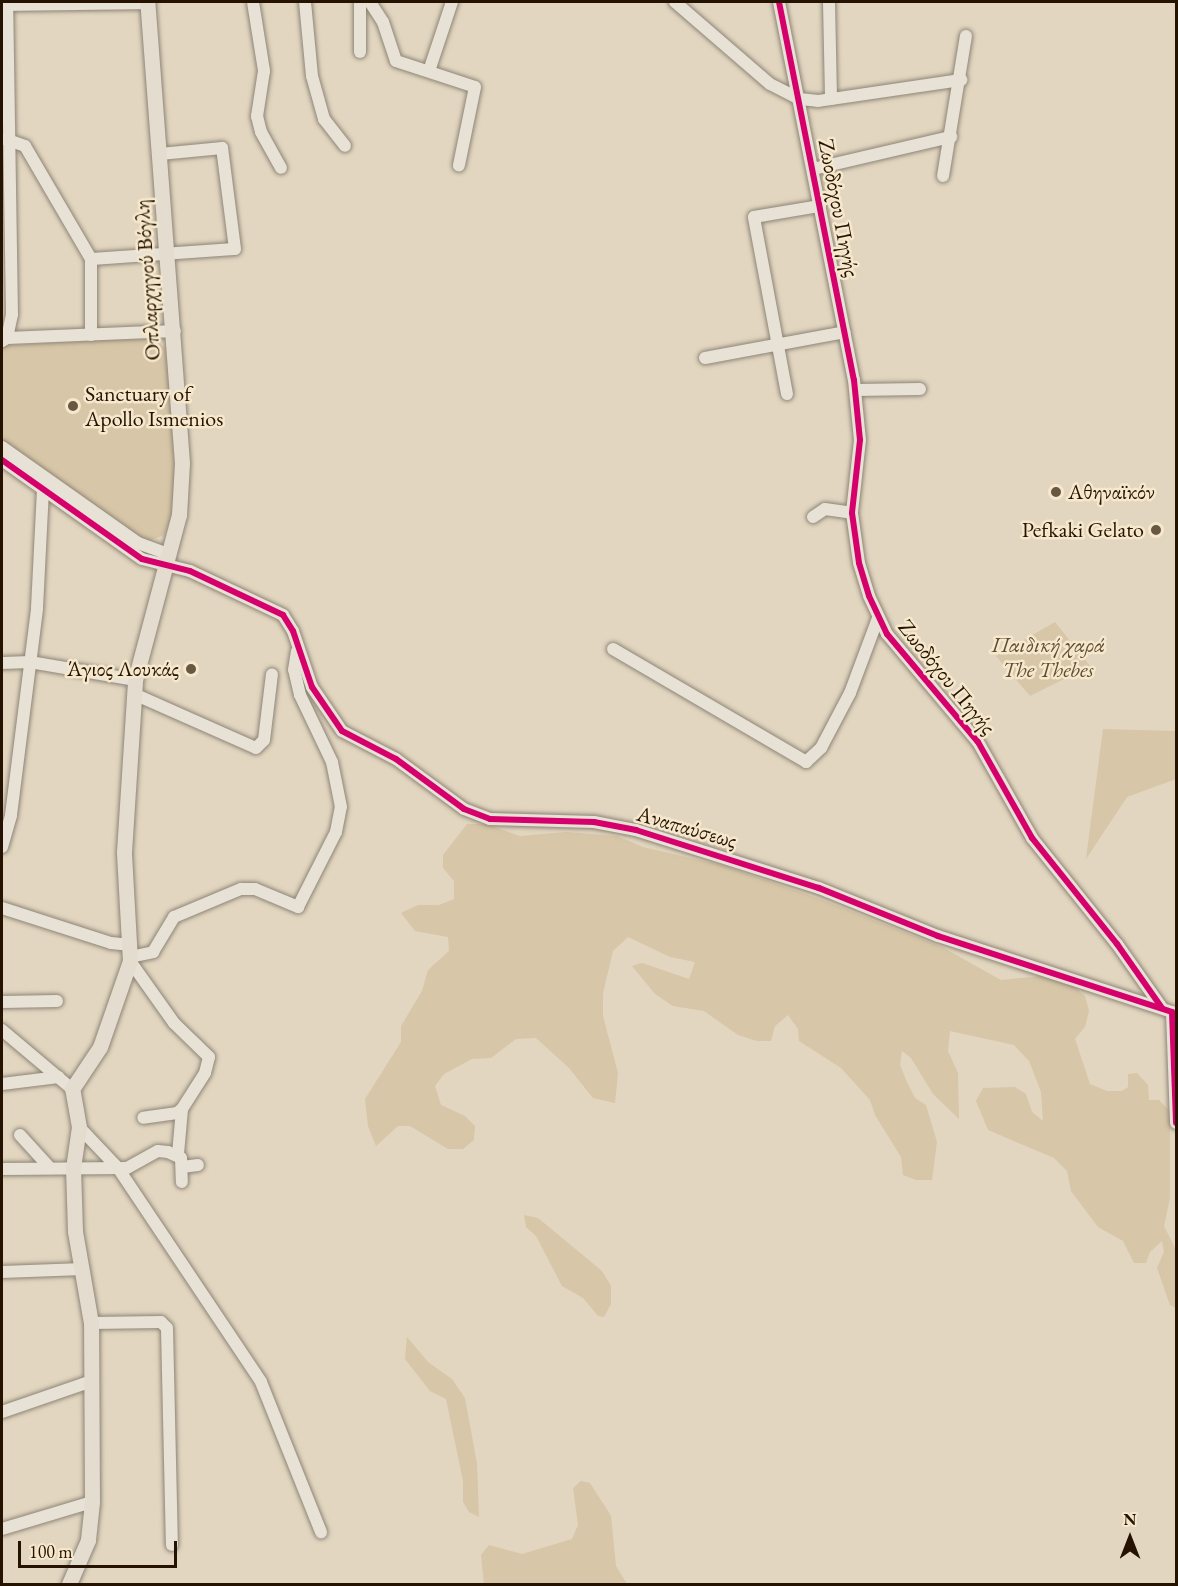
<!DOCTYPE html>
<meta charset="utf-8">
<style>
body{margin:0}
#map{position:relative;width:1178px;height:1586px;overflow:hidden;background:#e2d6c0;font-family:"EB Garamond",serif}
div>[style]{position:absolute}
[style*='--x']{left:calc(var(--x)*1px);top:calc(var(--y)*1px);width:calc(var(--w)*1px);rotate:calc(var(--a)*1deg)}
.green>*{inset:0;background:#d7c6a7}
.roads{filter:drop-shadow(0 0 2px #8e8576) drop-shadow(0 0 2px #8e8576)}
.minor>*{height:12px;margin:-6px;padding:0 6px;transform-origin:6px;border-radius:6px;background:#e7e1d6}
.major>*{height:15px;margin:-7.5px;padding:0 7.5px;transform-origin:7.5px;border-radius:7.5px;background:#e3dccf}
.cycleway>*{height:6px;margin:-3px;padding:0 3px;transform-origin:3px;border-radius:3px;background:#d6006c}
.dots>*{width:16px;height:16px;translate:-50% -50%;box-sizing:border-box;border:3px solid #f6e8cc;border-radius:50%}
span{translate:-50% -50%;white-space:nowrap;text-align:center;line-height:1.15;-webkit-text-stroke:5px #f6e8cc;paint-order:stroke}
.street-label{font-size:22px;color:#251200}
.poi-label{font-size:22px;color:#251200}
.left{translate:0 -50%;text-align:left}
.right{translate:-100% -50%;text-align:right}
.park-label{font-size:22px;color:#604c33;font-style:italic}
.frame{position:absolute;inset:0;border:3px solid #251200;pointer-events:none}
.north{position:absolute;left:1100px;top:1508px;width:60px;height:60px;-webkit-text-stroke:4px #f6e8cc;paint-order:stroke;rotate:0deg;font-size:16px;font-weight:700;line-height:24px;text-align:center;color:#251200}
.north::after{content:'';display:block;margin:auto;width:21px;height:27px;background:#251200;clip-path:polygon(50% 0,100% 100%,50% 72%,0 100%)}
.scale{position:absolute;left:18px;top:1541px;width:159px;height:27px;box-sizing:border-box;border:3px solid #251200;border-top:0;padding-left:8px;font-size:18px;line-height:21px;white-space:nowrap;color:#251200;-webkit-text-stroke:4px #f6e8cc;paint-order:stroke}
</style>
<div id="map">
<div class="green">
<div style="clip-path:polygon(150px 336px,167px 349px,175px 479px,171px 518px,164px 535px,147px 542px,132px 536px,2px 443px,2px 346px)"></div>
<div style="clip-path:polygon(1055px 622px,1090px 666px,1030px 696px,996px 656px)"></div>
<div style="clip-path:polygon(1103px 729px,1176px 731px,1176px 779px,1127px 797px,1086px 859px)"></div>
<div style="clip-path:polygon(467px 824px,486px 824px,520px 836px,566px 832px,617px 836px,643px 847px,721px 865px,820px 899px,942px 947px,1001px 980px,1042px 976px,1071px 984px,1085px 996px,1089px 1011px,1085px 1027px,1075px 1039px,1090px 1084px,1107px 1091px,1122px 1091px,1128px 1087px,1128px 1074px,1137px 1073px,1148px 1085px,1149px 1100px,1159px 1100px,1170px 1111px,1170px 1198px,1164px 1226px,1176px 1250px,1176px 1308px,1170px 1305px,1157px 1268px,1164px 1252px,1162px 1241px,1150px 1252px,1146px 1263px,1134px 1263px,1123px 1241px,1098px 1227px,1071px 1191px,1067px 1171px,1054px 1158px,988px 1130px,976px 1101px,983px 1088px,1015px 1087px,1026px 1094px,1032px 1112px,1043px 1121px,1041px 1092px,1029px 1061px,1014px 1045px,950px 1031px,948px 1051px,958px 1073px,959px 1119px,933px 1094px,911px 1058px,902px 1051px,900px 1065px,906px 1080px,915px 1098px,926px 1105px,937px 1142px,932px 1180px,916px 1180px,903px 1175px,901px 1157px,875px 1115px,870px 1100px,841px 1068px,799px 1041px,798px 1029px,788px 1015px,775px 1026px,771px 1041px,757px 1041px,738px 1035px,704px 1011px,673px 1006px,655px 994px,632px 966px,642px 963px,689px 979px,695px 962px,670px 957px,628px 937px,613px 951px,603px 993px,603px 1016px,618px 1073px,615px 1103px,593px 1098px,569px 1068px,536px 1038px,516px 1039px,491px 1058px,472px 1059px,444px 1074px,435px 1086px,441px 1105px,465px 1116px,475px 1126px,474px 1140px,463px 1149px,448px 1149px,410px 1126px,398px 1126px,376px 1146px,368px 1126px,365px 1099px,401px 1042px,401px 1026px,422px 991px,428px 970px,449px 951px,448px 937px,415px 931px,401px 913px,418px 905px,439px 905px,454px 899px,454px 881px,443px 868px,443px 855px)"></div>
<div style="clip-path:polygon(524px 1215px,538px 1218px,602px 1271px,611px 1286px,611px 1304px,604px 1317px,598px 1316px,583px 1298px,562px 1286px,536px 1236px,526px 1227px)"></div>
<div style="clip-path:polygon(407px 1337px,428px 1362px,452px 1379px,465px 1398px,477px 1464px,479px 1517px,469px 1512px,463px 1502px,463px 1481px,446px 1399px,430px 1391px,405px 1359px)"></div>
<div style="clip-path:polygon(581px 1481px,590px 1483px,611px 1516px,616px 1566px,627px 1584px,484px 1584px,481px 1555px,489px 1545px,522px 1554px,572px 1539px,578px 1525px,573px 1488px)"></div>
</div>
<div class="roads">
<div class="minor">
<div style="--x:253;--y:2;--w:70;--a:80.9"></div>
<div style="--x:264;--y:71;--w:46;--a:98.8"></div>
<div style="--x:257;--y:116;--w:16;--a:76"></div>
<div style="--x:261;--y:132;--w:41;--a:60.9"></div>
<div style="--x:305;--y:2;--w:74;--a:84.6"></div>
<div style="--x:312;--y:76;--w:45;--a:74.4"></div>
<div style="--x:324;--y:119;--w:34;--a:52"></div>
<div style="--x:370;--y:2;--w:24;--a:57"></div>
<div style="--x:383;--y:22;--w:41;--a:71.6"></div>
<div style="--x:396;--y:61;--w:83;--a:18.2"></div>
<div style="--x:475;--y:87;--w:80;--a:101.6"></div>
<div style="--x:675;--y:2;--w:125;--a:40.8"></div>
<div style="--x:770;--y:84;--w:34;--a:27"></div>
<div style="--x:800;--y:99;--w:18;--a:6"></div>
<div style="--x:818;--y:101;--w:145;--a:-8.4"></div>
<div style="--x:779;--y:2;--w:385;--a:78.8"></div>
<div style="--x:854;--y:380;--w:60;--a:84.3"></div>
<div style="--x:860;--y:440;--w:73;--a:96.3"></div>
<div style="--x:852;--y:513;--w:50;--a:82"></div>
<div style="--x:859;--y:563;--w:34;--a:73"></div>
<div style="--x:869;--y:596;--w:42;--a:64.7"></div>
<div style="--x:887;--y:634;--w:141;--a:49.9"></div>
<div style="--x:978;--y:742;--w:110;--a:60.6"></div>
<div style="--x:1032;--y:838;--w:136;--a:51.3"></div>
<div style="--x:1117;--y:944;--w:78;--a:54.9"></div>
<div style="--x:829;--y:2;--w:97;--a:88.8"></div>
<div style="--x:7;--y:5;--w:140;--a:-0.8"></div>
<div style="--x:360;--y:52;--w:50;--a:-90"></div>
<div style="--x:429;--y:71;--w:73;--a:-71.6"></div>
<div style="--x:5;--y:139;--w:21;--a:19"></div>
<div style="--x:25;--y:146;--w:131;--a:59.7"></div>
<div style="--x:91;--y:259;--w:76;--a:90"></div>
<div style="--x:813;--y:169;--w:142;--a:-13.1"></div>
<div style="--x:943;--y:176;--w:142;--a:-80.7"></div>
<div style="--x:91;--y:259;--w:144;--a:-4"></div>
<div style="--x:235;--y:249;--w:102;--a:-97.3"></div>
<div style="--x:222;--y:148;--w:62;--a:174.5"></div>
<div style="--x:7;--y:338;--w:168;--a:-2.4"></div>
<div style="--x:2;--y:341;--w:6;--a:-31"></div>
<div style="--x:7;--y:338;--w:25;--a:-78"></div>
<div style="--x:12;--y:314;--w:312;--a:-90.9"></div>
<div style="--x:705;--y:358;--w:142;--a:-10.5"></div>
<div style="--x:856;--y:390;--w:64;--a:-0.9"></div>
<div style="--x:787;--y:394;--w:180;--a:-100.6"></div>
<div style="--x:754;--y:217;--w:67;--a:-9.5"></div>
<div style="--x:2;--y:447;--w:166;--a:35.2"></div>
<div style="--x:138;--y:543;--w:33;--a:20"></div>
<div style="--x:2;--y:460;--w:171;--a:35.3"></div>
<div style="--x:142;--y:559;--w:49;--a:14"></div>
<div style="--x:190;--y:571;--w:103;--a:25.3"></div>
<div style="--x:283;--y:615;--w:19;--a:58"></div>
<div style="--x:293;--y:631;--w:59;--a:71.3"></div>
<div style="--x:312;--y:687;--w:53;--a:55.7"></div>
<div style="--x:342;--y:731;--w:61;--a:27.4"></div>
<div style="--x:396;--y:759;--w:84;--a:36.3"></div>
<div style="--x:464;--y:809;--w:28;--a:21"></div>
<div style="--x:490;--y:819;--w:104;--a:1.7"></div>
<div style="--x:594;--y:822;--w:43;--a:10.8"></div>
<div style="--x:636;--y:830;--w:192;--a:17.6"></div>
<div style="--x:819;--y:888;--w:128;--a:22"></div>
<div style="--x:938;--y:936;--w:246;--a:18"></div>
<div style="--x:1172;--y:1012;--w:111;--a:87.9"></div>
<div style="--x:813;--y:517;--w:14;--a:-34"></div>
<div style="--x:825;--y:509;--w:27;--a:8"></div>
<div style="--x:613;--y:649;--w:224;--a:30.3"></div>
<div style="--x:806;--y:762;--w:21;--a:-43"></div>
<div style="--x:821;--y:748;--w:62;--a:-62.2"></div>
<div style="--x:850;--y:693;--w:80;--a:-69.5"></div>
<div style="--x:2;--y:663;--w:28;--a:-2"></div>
<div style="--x:30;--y:662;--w:107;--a:9.7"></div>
<div style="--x:134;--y:694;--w:133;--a:23.9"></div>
<div style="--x:256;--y:748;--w:11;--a:-45"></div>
<div style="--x:264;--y:740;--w:66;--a:-83.1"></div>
<div style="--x:2;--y:847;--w:33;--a:-74"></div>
<div style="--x:11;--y:815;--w:209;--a:-82.8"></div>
<div style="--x:37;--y:608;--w:118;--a:-87.1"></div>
<div style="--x:2;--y:908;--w:114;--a:17.8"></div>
<div style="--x:111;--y:943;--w:20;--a:6"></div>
<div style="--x:130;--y:957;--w:24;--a:-12"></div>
<div style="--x:153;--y:952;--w:41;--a:-59"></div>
<div style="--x:174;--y:917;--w:73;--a:-22.7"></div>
<div style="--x:241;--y:889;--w:14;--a:0"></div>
<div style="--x:255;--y:889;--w:47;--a:22.7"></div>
<div style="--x:298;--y:907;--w:84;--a:-63.1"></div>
<div style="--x:336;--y:832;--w:25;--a:-79"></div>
<div style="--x:341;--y:807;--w:46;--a:-101.3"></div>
<div style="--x:332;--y:762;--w:74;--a:-115.5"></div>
<div style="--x:300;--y:695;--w:26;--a:-103"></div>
<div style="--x:294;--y:670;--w:19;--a:-81"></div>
<div style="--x:130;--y:961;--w:76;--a:54.6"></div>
<div style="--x:174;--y:1023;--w:49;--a:44.2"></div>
<div style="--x:209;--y:1057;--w:16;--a:104"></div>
<div style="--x:205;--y:1073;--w:43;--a:122.6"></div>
<div style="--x:182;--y:1109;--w:6;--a:141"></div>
<div style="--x:177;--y:1113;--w:34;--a:172"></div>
<div style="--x:2;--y:1002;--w:55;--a:-1"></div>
<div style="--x:2;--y:1030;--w:92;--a:40.1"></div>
<div style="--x:2;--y:1084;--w:57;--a:-7"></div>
<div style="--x:79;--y:1127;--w:57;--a:46.4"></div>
<div style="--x:118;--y:1168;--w:257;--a:56.2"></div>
<div style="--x:261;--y:1382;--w:162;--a:68.2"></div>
<div style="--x:20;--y:1135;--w:45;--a:47.7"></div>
<div style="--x:178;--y:1154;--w:45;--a:-84.9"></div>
<div style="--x:182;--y:1167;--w:16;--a:-7"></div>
<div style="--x:2;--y:1169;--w:125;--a:-0.5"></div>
<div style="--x:127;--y:1168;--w:35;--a:-29"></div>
<div style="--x:158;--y:1151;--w:10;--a:6"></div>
<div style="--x:168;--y:1152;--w:14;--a:25"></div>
<div style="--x:181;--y:1158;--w:24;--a:88"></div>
<div style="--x:2;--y:1272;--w:81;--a:-2.1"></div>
<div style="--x:91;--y:1323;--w:70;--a:-0.8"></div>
<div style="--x:161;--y:1322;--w:8;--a:45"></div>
<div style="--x:167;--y:1328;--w:217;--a:88.7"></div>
<div style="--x:2;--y:1412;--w:92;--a:-19"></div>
<div style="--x:2;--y:1529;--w:94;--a:-16.7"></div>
</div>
<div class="major">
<div style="--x:69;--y:1584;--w:48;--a:-66.6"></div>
<div style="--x:88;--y:1540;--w:38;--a:-84"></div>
<div style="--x:92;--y:1502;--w:179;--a:-90.3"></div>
<div style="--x:91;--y:1323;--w:93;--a:-99.9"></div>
<div style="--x:75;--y:1231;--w:63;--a:-91.8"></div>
<div style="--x:73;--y:1168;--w:41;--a:-81.7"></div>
<div style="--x:79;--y:1127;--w:39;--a:-100"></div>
<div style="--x:72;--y:1089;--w:50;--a:-56.3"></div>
<div style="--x:100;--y:1047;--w:91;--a:-70.8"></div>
<div style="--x:130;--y:961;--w:109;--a:-93.2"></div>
<div style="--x:124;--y:852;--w:172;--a:-86.3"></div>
<div style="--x:135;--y:680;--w:171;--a:-75.1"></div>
<div style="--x:179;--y:515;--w:52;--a:-86.7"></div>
<div style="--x:182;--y:463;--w:462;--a:-94.3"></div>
</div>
</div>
<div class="cycleway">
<div style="--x:779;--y:2;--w:385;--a:78.8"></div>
<div style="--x:854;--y:380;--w:60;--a:84.3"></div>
<div style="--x:860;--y:440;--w:73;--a:96.3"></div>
<div style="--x:852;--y:513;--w:50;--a:82"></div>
<div style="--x:859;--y:563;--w:34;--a:73"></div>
<div style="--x:869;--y:596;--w:42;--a:64.7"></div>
<div style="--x:887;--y:634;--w:141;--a:49.9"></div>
<div style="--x:978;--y:742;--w:110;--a:60.6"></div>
<div style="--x:1032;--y:838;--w:136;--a:51.3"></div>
<div style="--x:1117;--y:944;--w:78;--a:54.9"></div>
<div style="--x:2;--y:460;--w:171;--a:35.3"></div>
<div style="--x:142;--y:559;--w:49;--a:14"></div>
<div style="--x:190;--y:571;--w:103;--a:25.3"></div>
<div style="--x:283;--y:615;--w:19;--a:58"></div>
<div style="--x:293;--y:631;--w:59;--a:71.3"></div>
<div style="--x:312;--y:687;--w:53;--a:55.7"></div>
<div style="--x:342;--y:731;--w:61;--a:27.4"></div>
<div style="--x:396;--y:759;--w:84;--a:36.3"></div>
<div style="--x:464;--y:809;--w:28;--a:21"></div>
<div style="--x:490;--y:819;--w:104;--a:1.7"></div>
<div style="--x:594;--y:822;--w:43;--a:10.8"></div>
<div style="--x:636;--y:830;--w:192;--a:17.6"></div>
<div style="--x:819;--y:888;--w:128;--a:22"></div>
<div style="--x:938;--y:936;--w:246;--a:18"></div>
<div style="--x:1172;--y:1012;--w:111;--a:87.9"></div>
</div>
<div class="dots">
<div style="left:73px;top:406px;background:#675743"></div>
<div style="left:1056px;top:492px;background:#675743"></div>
<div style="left:1156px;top:530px;background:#675743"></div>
<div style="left:191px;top:669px;background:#675743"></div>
</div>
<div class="street-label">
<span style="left:839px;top:208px;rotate:79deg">Ζωοδόχου Πηγής</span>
<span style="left:147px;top:280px;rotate:-94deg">Οπλαρχηγού Βόγλη</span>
<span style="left:947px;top:677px;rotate:51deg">Ζωοδόχου Πηγής</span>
<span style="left:687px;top:827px;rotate:16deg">Αναπαύσεως</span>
</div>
<div class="poi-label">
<span class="left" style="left:85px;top:406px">Sanctuary of<br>Apollo Ismenios</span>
<span class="left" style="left:1068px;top:492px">Αθηναϊκόν</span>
<span class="right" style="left:1144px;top:530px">Pefkaki Gelato</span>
<span class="right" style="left:179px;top:669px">Άγιος Λουκάς</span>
</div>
<div class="park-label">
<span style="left:1048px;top:657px">Παιδική χαρά<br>The Thebes</span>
</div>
<div class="frame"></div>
<div class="north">N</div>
<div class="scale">100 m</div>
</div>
